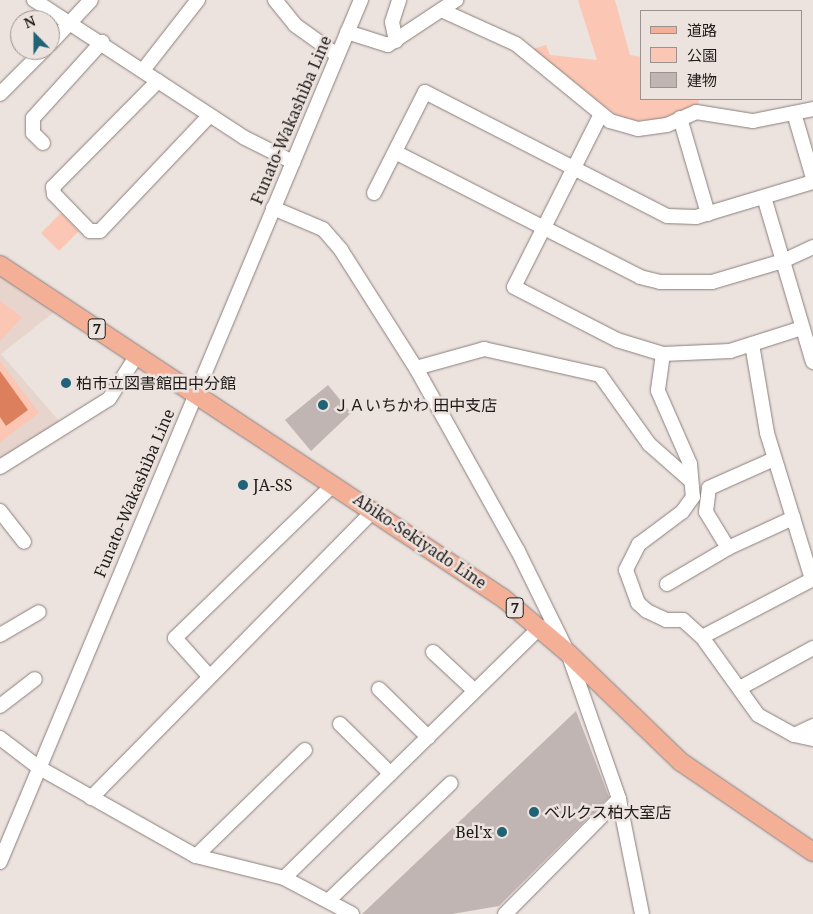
<!DOCTYPE html>
<meta charset="utf-8">
<style>
body{margin:0}
#map{position:relative;width:813px;height:914px;overflow:hidden;background:#ece2de;font-family:"Noto Serif","Noto Sans JP",serif}
div>[style]{position:absolute}
[style*='--x']{left:calc(var(--x)*1px);top:calc(var(--y)*1px);width:calc(var(--w)*1px);rotate:calc(var(--a)*1deg)}
.built>*{inset:0;background:#e7d4cd}
.green>*{inset:0;background:#fbc6b3}
.water>*{inset:0;background:#dc7f5c}
.building>*{inset:0;background:#c0b5b2}
.roads{filter:drop-shadow(0 0 1px #897f7c) drop-shadow(0 0 1px #897f7c)}
.minor>*{height:14px;margin:-7px;padding:0 7px;transform-origin:7px;border-radius:7px;background:#fff}
.major>*{height:18px;margin:-9px;padding:0 9px;transform-origin:9px;border-radius:9px;background:#f3b097}
.dots>*{width:14px;height:14px;translate:-50% -50%;box-sizing:border-box;border:2px solid #ece2de;border-radius:50%}
span{translate:-50% -50%;white-space:nowrap;text-align:center;line-height:1.15;-webkit-text-stroke:5px #ece2de;paint-order:stroke}
.shield-label span{padding:1px 4px;background:#ece2de;border:1px solid;border-radius:4px;-webkit-text-stroke-width:0}
.shield-label{font-size:15px;color:#1e1b19;font-weight:700}
.street-label{font-size:16px;color:#1e1b19}
.poi-label{font-size:16px;color:#1e1b19}
.left{translate:0 -50%;text-align:left}
.right{translate:-100% -50%;text-align:right}
.legend{position:absolute;left:640px;top:10px;width:162px;height:90px;box-sizing:border-box;background:#ece2de;border:1px solid #9a928f;margin:0;padding:6px 9px;list-style:none;font-size:15px;color:#1e1b19}
.legend li{display:flex;align-items:center;gap:10px;height:25px}
.legend b{width:25px;border:1px solid #9a928f}
.north{position:absolute;left:10px;top:10px;width:50px;height:50px;box-sizing:border-box;background:#ece2de;border:1px solid #9a928f;border-radius:50%;rotate:338deg;font-size:14px;font-weight:700;line-height:20px;text-align:center;color:#1e1b19}
.north::after{content:'';display:block;margin:auto;width:18px;height:22px;background:#206276;clip-path:polygon(50% 0,100% 100%,50% 72%,0 100%)}
</style>
<div id="map">
<div class="built">
<div style="clip-path:polygon(0 275px,54px 312px,1px 354px,60px 422px,0 459px)"></div>
</div>
<div class="green">
<div style="clip-path:polygon(578px 0,615px 0,630px 55px,642px 57px,642px 99px,699px 99px,698px 105px,669px 118px,636px 121px,616px 115px,533px 49px,546px 45px,550px 55px,597px 60px)"></div>
<div style="clip-path:polygon(61px 213px,79px 231px,59px 251px,41px 233px)"></div>
<div style="clip-path:polygon(0 301px,22px 317px,0 341px)"></div>
<div style="clip-path:polygon(0 361px,39px 413px,0 442px)"></div>
</div>
<div class="water">
<div style="clip-path:polygon(0 371px,28px 410px,6px 426px,0 417px)"></div>
</div>
<div class="building">
<div style="clip-path:polygon(328px 385px,351px 413px,311px 451px,285px 420px)"></div>
<div style="clip-path:polygon(576px 711px,609px 797px,499px 906px,452px 914px,362px 914px)"></div>
</div>
<div class="roads">
<div class="minor">
<div style="--x:34;--y:0;--w:252;--a:33.2"></div>
<div style="--x:245;--y:138;--w:54;--a:26.6"></div>
<div style="--x:275;--y:0;--w:32;--a:51"></div>
<div style="--x:295;--y:25;--w:52;--a:35.5"></div>
<div style="--x:441;--y:10;--w:82;--a:24.4"></div>
<div style="--x:516;--y:44;--w:122;--a:39.3"></div>
<div style="--x:610;--y:121;--w:29;--a:16"></div>
<div style="--x:638;--y:129;--w:29;--a:-8"></div>
<div style="--x:667;--y:125;--w:32;--a:-24"></div>
<div style="--x:696;--y:112;--w:58;--a:9"></div>
<div style="--x:753;--y:121;--w:61;--a:-11.3"></div>
<div style="--x:347;--y:32;--w:43;--a:17.6"></div>
<div style="--x:388;--y:45;--w:82;--a:-33.5"></div>
<div style="--x:396;--y:41;--w:19;--a:-102"></div>
<div style="--x:392;--y:22;--w:23;--a:-72"></div>
<div style="--x:50;--y:44;--w:60;--a:-47"></div>
<div style="--x:144;--y:69;--w:88;--a:-52"></div>
<div style="--x:158;--y:81;--w:149;--a:134.7"></div>
<div style="--x:53;--y:187;--w:7;--a:82"></div>
<div style="--x:54;--y:194;--w:52;--a:45.8"></div>
<div style="--x:90;--y:231;--w:10;--a:0"></div>
<div style="--x:100;--y:231;--w:158;--a:-46.5"></div>
<div style="--x:0;--y:94;--w:62;--a:-45"></div>
<div style="--x:794;--y:113;--w:68;--a:73.7"></div>
<div style="--x:600;--y:116;--w:191;--a:116.7"></div>
<div style="--x:514;--y:287;--w:116;--a:27.2"></div>
<div style="--x:617;--y:340;--w:48;--a:16.9"></div>
<div style="--x:663;--y:354;--w:67;--a:-2.6"></div>
<div style="--x:730;--y:351;--w:76;--a:-17.7"></div>
<div style="--x:680;--y:118;--w:100;--a:73.7"></div>
<div style="--x:43;--y:143;--w:14;--a:-135"></div>
<div style="--x:33;--y:133;--w:15;--a:-90"></div>
<div style="--x:33;--y:118;--w:103;--a:-47.8"></div>
<div style="--x:395;--y:152;--w:275;--a:27"></div>
<div style="--x:640;--y:277;--w:21;--a:14"></div>
<div style="--x:660;--y:282;--w:52;--a:0"></div>
<div style="--x:712;--y:282;--w:74;--a:-16.5"></div>
<div style="--x:783;--y:261;--w:33;--a:-25"></div>
<div style="--x:374;--y:193;--w:113;--a:-63.2"></div>
<div style="--x:425;--y:92;--w:272;--a:27.1"></div>
<div style="--x:667;--y:216;--w:29;--a:2"></div>
<div style="--x:696;--y:217;--w:122;--a:-16.7"></div>
<div style="--x:764;--y:197;--w:172;--a:73.5"></div>
<div style="--x:273;--y:208;--w:54;--a:22.8"></div>
<div style="--x:323;--y:229;--w:28;--a:49"></div>
<div style="--x:341;--y:250;--w:140;--a:57.6"></div>
<div style="--x:416;--y:368;--w:210;--a:60.9"></div>
<div style="--x:518;--y:551;--w:114;--a:63.9"></div>
<div style="--x:568;--y:653;--w:155;--a:70.7"></div>
<div style="--x:619;--y:799;--w:117;--a:78.7"></div>
<div style="--x:752;--y:344;--w:90;--a:80.4"></div>
<div style="--x:767;--y:433;--w:153;--a:72.9"></div>
<div style="--x:663;--y:354;--w:37;--a:98"></div>
<div style="--x:658;--y:391;--w:80;--a:66.3"></div>
<div style="--x:690;--y:464;--w:33;--a:85"></div>
<div style="--x:693;--y:497;--w:19;--a:126"></div>
<div style="--x:682;--y:512;--w:54;--a:143.3"></div>
<div style="--x:639;--y:544;--w:29;--a:117"></div>
<div style="--x:626;--y:570;--w:35;--a:70"></div>
<div style="--x:638;--y:603;--w:12;--a:42"></div>
<div style="--x:647;--y:611;--w:21;--a:25"></div>
<div style="--x:666;--y:620;--w:17;--a:0"></div>
<div style="--x:683;--y:620;--w:25;--a:42"></div>
<div style="--x:416;--y:368;--w:71;--a:-15.6"></div>
<div style="--x:484;--y:349;--w:119;--a:12.6"></div>
<div style="--x:600;--y:375;--w:85;--a:54.6"></div>
<div style="--x:649;--y:444;--w:56;--a:41.4"></div>
<div style="--x:0;--y:467;--w:128;--a:-32"></div>
<div style="--x:109;--y:399;--w:52;--a:-57.5"></div>
<div style="--x:0;--y:511;--w:39;--a:52"></div>
<div style="--x:728;--y:548;--w:42;--a:-121.4"></div>
<div style="--x:706;--y:512;--w:24;--a:-83"></div>
<div style="--x:709;--y:488;--w:71;--a:-24"></div>
<div style="--x:813;--y:579;--w:125;--a:152.4"></div>
<div style="--x:702;--y:637;--w:96;--a:54.3"></div>
<div style="--x:758;--y:715;--w:41;--a:29.1"></div>
<div style="--x:794;--y:735;--w:19;--a:12"></div>
<div style="--x:667;--y:584;--w:71;--a:-30.5"></div>
<div style="--x:728;--y:548;--w:72;--a:-24.8"></div>
<div style="--x:0;--y:635;--w:45;--a:-30.5"></div>
<div style="--x:433;--y:652;--w:57;--a:42.9"></div>
<div style="--x:209;--y:676;--w:51;--a:-131.8"></div>
<div style="--x:175;--y:638;--w:221;--a:-44.1"></div>
<div style="--x:740;--y:688;--w:83;--a:-28.7"></div>
<div style="--x:379;--y:689;--w:69;--a:44.4"></div>
<div style="--x:0;--y:706;--w:44;--a:-37.6"></div>
<div style="--x:340;--y:724;--w:71;--a:44.4"></div>
<div style="--x:794;--y:735;--w:21;--a:-25"></div>
<div style="--x:0;--y:738;--w:48;--a:37.3"></div>
<div style="--x:38;--y:767;--w:181;--a:29.4"></div>
<div style="--x:196;--y:856;--w:91;--a:14"></div>
<div style="--x:284;--y:878;--w:77;--a:27.9"></div>
<div style="--x:91;--y:798;--w:404;--a:-45.5"></div>
<div style="--x:196;--y:856;--w:152;--a:-44.2"></div>
<div style="--x:0;--y:862;--w:935;--a:-67.28"></div>
<div style="--x:284;--y:878;--w:359;--a:-44.4"></div>
<div style="--x:328;--y:901;--w:170;--a:-43.8"></div>
<div style="--x:505;--y:914;--w:162;--a:-45.3"></div>
</div>
<div class="major">
<div style="--x:0;--y:265;--w:603;--a:33.51"></div>
<div style="--x:503;--y:598;--w:85;--a:40.2"></div>
<div style="--x:568;--y:653;--w:157;--a:44"></div>
<div style="--x:681;--y:762;--w:160;--a:34.3"></div>
</div>
</div>
<div class="dots">
<div style="left:66px;top:383px;background:#206276"></div>
<div style="left:323px;top:405px;background:#206276"></div>
<div style="left:243px;top:485px;background:#206276"></div>
<div style="left:534px;top:812px;background:#206276"></div>
<div style="left:502px;top:832px;background:#206276"></div>
</div>
<div class="shield-label">
<span style="left:97px;top:329px">7</span>
<span style="left:515px;top:608px">7</span>
</div>
<div class="street-label">
<span style="left:291px;top:120px;rotate:-67deg">Funato-Wakashiba Line</span>
<span style="left:134px;top:493px;rotate:-67deg">Funato-Wakashiba Line</span>
<span style="left:420px;top:541px;rotate:34deg">Abiko-Sekiyado Line</span>
</div>
<div class="poi-label">
<span class="left" style="left:76px;top:383px">柏市立図書館田中分館</span>
<span class="left" style="left:333px;top:405px">ＪＡいちかわ 田中支店</span>
<span class="left" style="left:253px;top:485px">JA-SS</span>
<span class="left" style="left:544px;top:812px">ベルクス柏大室店</span>
<span class="right" style="left:492px;top:832px">Bel'x</span>
</div>
<ul class="legend">
<li><b style="height:6px;background:#f3b097"></b>道路</li>
<li><b style="height:14px;background:#fbc6b3"></b>公園</li>
<li><b style="height:14px;background:#c0b5b2"></b>建物</li>
</ul>
<div class="north">N</div>
</div>
